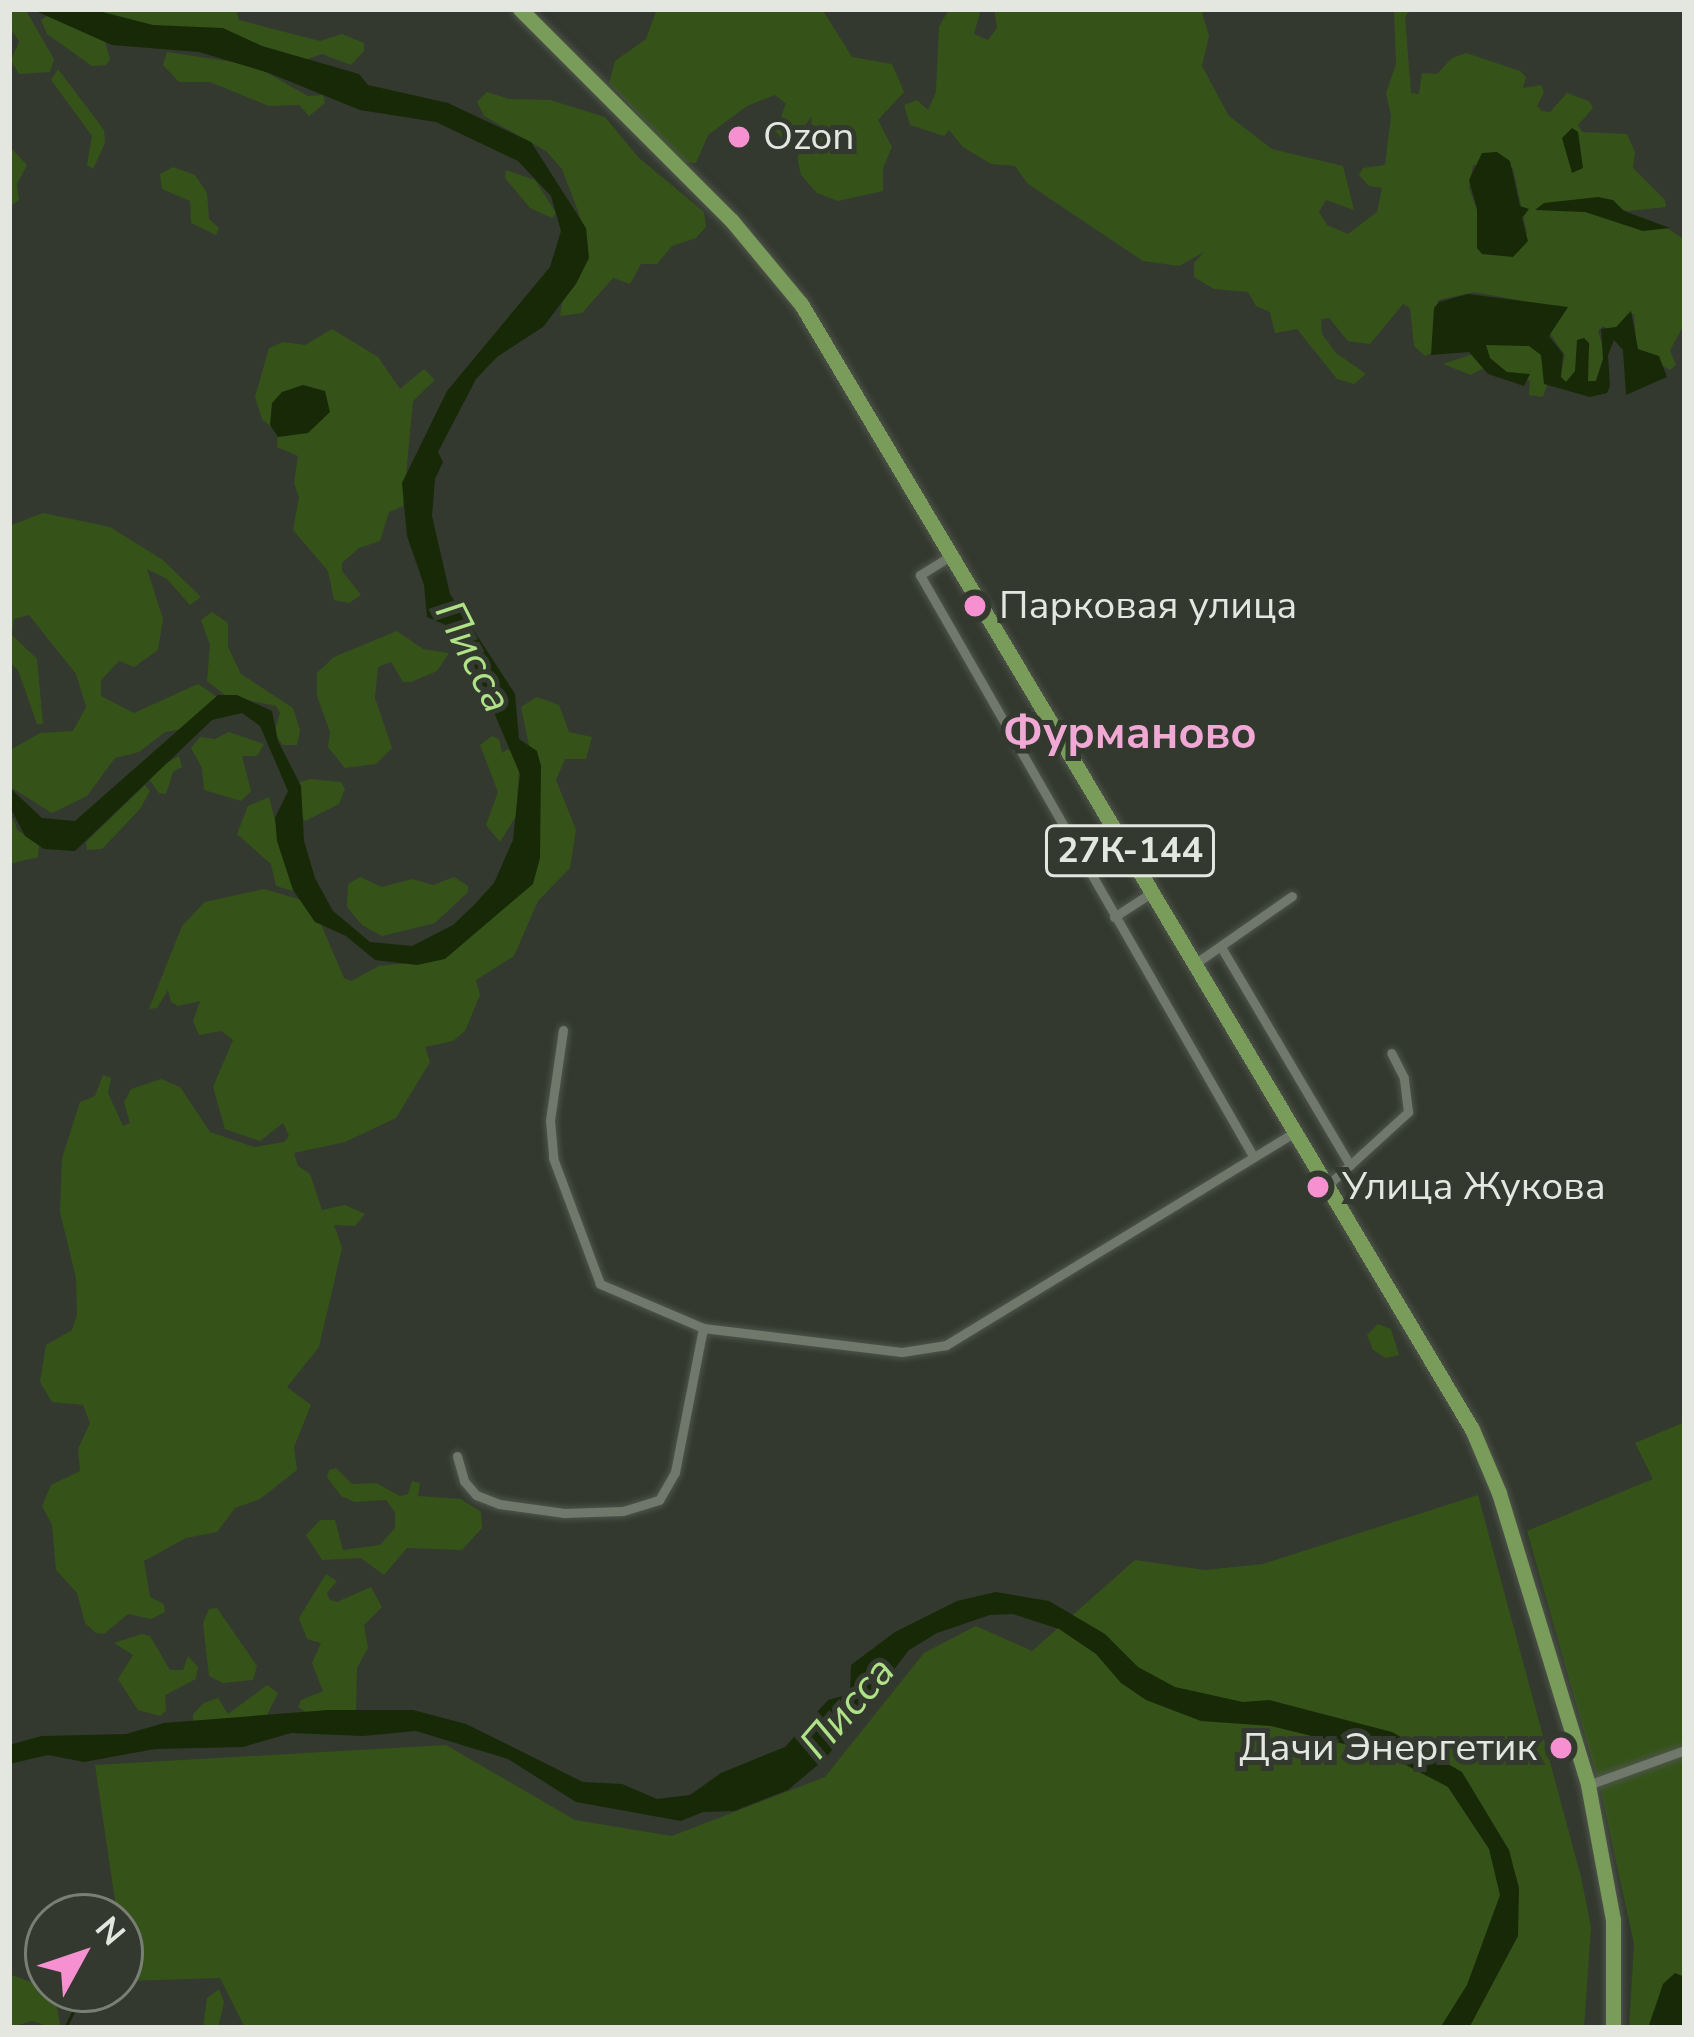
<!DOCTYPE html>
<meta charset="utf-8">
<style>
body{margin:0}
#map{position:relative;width:1694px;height:2037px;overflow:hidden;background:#33392e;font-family:"Nunito Sans",sans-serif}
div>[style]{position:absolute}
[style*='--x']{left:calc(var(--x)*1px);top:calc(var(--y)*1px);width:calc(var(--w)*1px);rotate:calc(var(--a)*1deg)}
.green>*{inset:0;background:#355319}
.water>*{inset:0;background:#182907}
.stream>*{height:3px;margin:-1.5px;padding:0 1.5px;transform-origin:1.5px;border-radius:1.5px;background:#182907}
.roads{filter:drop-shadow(0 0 3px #4f544b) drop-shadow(0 0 3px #4f544b)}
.street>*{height:9px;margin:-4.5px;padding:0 4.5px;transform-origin:4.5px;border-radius:4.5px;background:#70776b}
.primary>*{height:15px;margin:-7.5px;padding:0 7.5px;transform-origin:7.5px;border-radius:7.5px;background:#799c5a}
.dots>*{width:33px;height:33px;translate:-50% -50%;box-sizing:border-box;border:6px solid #33392e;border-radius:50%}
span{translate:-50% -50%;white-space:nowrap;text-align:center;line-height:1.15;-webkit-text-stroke:10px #33392e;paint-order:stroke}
.shield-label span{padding:3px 9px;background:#33392e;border:3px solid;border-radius:9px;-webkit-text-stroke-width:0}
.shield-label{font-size:36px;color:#e3e7e0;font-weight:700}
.poi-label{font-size:39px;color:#e3e7e0}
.left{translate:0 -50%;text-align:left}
.right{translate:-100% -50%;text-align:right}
.water-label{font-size:42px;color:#b0e387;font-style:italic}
.quarter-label{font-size:45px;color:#f0a9d4;font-weight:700}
.frame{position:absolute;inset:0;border:12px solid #e3e7e0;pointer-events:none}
.north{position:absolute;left:24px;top:1893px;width:120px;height:120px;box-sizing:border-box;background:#33392e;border:3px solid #797f75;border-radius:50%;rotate:50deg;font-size:33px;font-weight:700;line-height:48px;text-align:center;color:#e3e7e0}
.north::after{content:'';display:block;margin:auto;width:42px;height:54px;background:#f690d1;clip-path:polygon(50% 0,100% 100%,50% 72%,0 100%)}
</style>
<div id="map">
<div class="green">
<div style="clip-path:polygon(9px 9px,25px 9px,54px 59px,50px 72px,19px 74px,11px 61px,19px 41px,9px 27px)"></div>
<div style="clip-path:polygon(92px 9px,236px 9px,239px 20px,320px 41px,342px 34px,364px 43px,364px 51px,351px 65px,322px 54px,301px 61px,116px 20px)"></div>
<div style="clip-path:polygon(657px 9px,822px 9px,852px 57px,892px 64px,904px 92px,878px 120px,892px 147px,883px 168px,883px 191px,838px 201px,817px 193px,801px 175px,796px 152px,775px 131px,786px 104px,775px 95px,747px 106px,708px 135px,696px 163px,682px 162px,609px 83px,615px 61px,646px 39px)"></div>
<div style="clip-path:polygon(evenodd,949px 9px,981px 9px,974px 34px,988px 40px,997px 28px,994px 9px,1201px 9px,1209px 36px,1202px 66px,1229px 116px,1272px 149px,1343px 166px,1354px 210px,1326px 200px,1319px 212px,1327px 225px,1348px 234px,1377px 212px,1382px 188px,1369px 186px,1359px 175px,1363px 168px,1385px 165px,1391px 116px,1386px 93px,1396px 64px,1394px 9px,1411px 9px,1405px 17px,1411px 93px,1419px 94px,1422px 73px,1437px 74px,1452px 58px,1466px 53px,1520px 71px,1526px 77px,1523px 88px,1541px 85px,1544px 92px,1537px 106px,1542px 111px,1550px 112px,1567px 93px,1589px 101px,1593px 108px,1578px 125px,1582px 132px,1627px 134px,1635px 152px,1633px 168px,1665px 200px,1666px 207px,1628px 211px,1595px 202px,1664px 226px,1685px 240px,1685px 323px,1670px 350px,1676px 365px,1670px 370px,1637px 352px,1634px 314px,1627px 314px,1616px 334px,1603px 326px,1598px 331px,1605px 353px,1595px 383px,1587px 382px,1583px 368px,1590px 346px,1584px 341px,1576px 375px,1564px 383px,1560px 377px,1565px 355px,1549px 332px,1567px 309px,1474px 292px,1438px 300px,1437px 329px,1432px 353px,1425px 356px,1414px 346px,1410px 308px,1403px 304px,1370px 344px,1348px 341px,1329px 318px,1321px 319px,1322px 334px,1336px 353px,1366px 374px,1354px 384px,1337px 379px,1297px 329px,1275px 333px,1270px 312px,1256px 306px,1248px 292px,1214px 289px,1194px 277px,1194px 263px,1204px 252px,1179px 266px,1143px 261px,1028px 184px,1015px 166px,991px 164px,963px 147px,949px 130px,944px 136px,910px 125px,904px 105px,917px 100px,928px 110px,936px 92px,939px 27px,949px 9px,1473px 165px,1513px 168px,1527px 233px,1477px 248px,1477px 210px,1469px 188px,1473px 165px)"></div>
<div style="clip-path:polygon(48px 15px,105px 42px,110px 59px,106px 65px,92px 66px,47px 34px,41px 20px)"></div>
<div style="clip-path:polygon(167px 52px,253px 65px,308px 96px,323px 95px,325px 103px,309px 116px,299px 105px,269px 106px,210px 82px,179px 82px,163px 65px)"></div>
<div style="clip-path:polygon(58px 69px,104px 130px,105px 143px,93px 169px,87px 165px,92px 136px,51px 80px)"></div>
<div style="clip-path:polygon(487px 92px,509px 99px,550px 100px,605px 117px,638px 157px,704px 212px,706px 227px,696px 238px,672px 246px,657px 264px,641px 264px,630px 284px,613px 278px,582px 313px,560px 316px,565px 286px,587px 240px,578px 211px,562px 169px,546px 151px,484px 116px,477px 102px)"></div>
<div style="clip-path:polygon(9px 146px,27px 165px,17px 184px,19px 200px,9px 207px)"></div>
<div style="clip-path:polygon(173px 167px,195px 175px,207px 193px,209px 219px,219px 228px,216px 235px,191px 223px,190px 201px,162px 189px,160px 174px)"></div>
<div style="clip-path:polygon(506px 170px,535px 180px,556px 213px,552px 218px,530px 208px,505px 178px)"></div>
<div style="clip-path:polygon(332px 329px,378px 357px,400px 389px,424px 369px,435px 380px,413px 401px,403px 506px,389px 512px,380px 541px,359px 548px,342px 563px,342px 571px,361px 595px,349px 603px,334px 600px,328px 571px,293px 530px,299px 497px,294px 483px,298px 456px,277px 447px,278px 433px,262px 419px,255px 397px,269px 348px,283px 342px,305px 345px)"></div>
<div style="clip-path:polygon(1489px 341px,1528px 344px,1541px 351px,1548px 382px,1543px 397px,1529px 395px,1530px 381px,1519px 375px,1484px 368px,1471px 375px,1443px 364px,1473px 354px)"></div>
<div style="clip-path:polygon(43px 513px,110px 527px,163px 560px,201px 597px,190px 605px,167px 579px,147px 569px,163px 619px,158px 650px,134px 667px,119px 661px,101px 680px,101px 696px,134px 713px,198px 684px,223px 701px,190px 728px,165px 732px,139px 752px,115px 758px,87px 796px,52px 813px,9px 786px,12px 749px,40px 733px,73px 731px,86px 707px,76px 674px,29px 615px,14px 619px,12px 635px,37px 659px,43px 724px,37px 724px,18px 670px,9px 662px,9px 526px)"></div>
<div style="clip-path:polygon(212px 612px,228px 623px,228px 647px,241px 674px,293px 708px,300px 730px,297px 745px,283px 745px,274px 733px,280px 713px,276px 706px,225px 695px,207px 681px,210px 645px,201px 620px)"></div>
<div style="clip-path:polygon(397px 631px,423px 649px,449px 653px,437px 671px,411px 682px,403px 682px,391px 662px,378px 667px,375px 698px,392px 748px,376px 764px,345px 768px,328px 747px,330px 732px,317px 696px,317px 673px,334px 657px)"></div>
<div style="clip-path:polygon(537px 697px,559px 705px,569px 732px,592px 737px,586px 759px,565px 759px,556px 780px,576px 830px,570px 868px,538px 901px,514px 956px,476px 980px,480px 995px,465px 1031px,453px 1041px,425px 1047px,430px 1062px,396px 1118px,345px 1142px,294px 1153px,298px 1166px,310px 1174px,322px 1210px,345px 1205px,365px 1214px,355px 1226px,334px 1225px,342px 1248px,319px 1347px,287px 1387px,311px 1405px,294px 1447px,297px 1470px,260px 1499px,235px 1508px,217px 1532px,186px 1538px,144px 1561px,150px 1597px,164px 1604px,165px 1612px,151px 1619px,128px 1614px,104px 1634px,96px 1633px,85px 1623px,77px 1593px,56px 1570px,52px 1525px,42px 1506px,51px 1485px,80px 1471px,78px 1449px,90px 1423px,83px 1405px,52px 1402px,40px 1382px,46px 1345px,72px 1330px,77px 1315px,76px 1278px,60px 1212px,62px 1158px,80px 1102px,95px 1096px,103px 1075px,111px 1078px,108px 1093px,123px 1126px,130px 1123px,124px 1102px,131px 1089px,161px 1079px,180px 1087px,210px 1132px,254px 1147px,284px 1142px,289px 1136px,283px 1123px,260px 1141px,225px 1129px,213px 1087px,233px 1040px,221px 1031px,199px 1035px,193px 1021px,200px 1001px,178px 1006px,171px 1002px,168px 990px,157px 1008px,149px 1009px,182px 926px,205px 902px,264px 889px,302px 900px,320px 922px,344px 978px,351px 981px,379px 966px,409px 963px,485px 906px,539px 793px,521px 707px)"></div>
<div style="clip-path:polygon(229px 732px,264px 744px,257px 756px,242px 756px,251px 791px,241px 801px,204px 790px,202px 768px,191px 748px,200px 737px,215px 739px)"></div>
<div style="clip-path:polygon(492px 736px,499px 739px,502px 753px,508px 749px,514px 754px,519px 769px,516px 816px,500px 842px,486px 825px,498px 792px,480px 745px)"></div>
<div style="clip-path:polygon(179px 756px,182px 767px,173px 772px,166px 794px,159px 793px,146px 775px)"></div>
<div style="clip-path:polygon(310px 779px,341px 782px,345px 789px,339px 804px,305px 821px,288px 797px,295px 784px)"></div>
<div style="clip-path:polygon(145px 785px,150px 791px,140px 809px,102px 849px,87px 850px,86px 842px)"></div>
<div style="clip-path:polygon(269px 797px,289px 874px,300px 893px,276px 886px,271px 864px,237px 834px,248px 806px)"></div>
<div style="clip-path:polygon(9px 809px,18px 831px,39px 843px,38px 857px,9px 864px)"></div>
<div style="clip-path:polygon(360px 877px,382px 887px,412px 879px,433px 885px,454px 877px,468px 886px,468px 892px,435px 923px,382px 936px,362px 925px,347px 907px,348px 884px)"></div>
<div style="clip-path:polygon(1378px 1324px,1391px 1329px,1399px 1355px,1386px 1358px,1373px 1350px,1367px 1335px)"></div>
<div style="clip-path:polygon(1685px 1422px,1685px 2028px,1629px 2028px,1634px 1944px,1601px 1792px,1527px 1531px,1653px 1479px,1635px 1443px)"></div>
<div style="clip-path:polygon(336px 1468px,352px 1484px,376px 1483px,400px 1496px,408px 1494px,412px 1481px,420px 1483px,418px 1496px,461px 1499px,481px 1512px,482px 1528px,462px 1550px,407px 1548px,384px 1575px,361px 1558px,322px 1560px,306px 1535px,320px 1520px,335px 1520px,343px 1550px,380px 1545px,395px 1528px,395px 1512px,386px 1500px,355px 1502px,341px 1496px,327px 1477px,329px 1470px)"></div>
<div style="clip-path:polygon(1478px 1495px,1581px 1877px,1591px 1927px,1584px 2028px,245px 2028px,220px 1978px,127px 1981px,95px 1765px,446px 1745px,575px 1820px,672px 1836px,825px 1777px,924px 1653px,976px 1626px,1032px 1651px,1135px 1560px,1205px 1570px,1263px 1564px)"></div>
<div style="clip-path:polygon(326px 1574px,337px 1581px,327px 1593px,330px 1600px,337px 1602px,371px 1587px,382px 1607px,364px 1625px,368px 1648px,357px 1668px,356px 1711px,311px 1715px,298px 1707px,301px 1700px,323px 1691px,312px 1663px,321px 1643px,307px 1639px,299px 1618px)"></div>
<div style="clip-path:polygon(217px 1608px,257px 1666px,253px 1680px,223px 1683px,209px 1676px,203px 1623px,209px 1609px)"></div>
<div style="clip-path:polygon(142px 1634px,150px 1636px,170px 1670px,183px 1670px,188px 1656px,198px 1667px,196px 1679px,165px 1695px,166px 1711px,160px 1716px,138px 1710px,118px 1679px,133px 1655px,114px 1643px)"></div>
<div style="clip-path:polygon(267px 1685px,278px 1693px,266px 1717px,194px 1728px,193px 1714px,204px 1703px,218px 1698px,228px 1714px)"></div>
<div style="clip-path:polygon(9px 1974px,31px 1982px,56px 2001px,60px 2025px,53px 2028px,32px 2021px,9px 2028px)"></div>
<div style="clip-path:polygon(219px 1989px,224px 2002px,218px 2028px,203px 2028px,207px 1998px)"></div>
</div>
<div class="water">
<div style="clip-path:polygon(31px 9px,91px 9px,153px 25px,223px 28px,262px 46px,359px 74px,368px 85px,448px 103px,531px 142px,586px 228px,589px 258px,576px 284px,543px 327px,497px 357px,476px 379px,438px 452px,443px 462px,435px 479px,432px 516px,450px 594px,515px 694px,519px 739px,537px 751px,541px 766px,540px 858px,533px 884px,445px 959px,417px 965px,375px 960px,346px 936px,315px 922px,293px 890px,277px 841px,275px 818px,288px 791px,260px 726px,242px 713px,212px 720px,75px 851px,44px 849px,25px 836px,9px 805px,9px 787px,42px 818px,75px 821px,218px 695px,237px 695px,272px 711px,278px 741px,301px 786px,304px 841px,315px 878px,333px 911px,370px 942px,412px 946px,453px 925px,474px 905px,494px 883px,513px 840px,520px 774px,465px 644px,448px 626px,427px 617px,424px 585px,407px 536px,402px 483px,447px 391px,550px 267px,561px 231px,551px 196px,518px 161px,436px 122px,360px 110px,269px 73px,199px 52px,112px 45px)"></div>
<div style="clip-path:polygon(1572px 128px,1578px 132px,1583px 168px,1572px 173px,1562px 138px)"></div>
<div style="clip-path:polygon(1497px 152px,1510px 161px,1520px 206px,1529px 209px,1522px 218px,1528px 241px,1513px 257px,1482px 254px,1477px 248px,1477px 209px,1469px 180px,1482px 153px)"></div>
<div style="clip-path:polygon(1598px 197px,1613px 200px,1624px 211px,1670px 228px,1643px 231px,1585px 212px,1535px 210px,1544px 203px)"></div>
<div style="clip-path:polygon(1468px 294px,1568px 307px,1549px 336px,1563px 354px,1561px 377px,1566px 382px,1575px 371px,1577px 340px,1584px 338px,1589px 343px,1588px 381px,1596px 381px,1603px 359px,1601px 329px,1616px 327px,1631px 311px,1638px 349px,1659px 356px,1667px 377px,1626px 395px,1623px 350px,1614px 340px,1608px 355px,1610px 386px,1607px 393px,1590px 397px,1544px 384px,1541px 355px,1529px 346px,1486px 345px,1490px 358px,1507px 372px,1530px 374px,1524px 386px,1488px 374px,1469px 352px,1431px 355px,1434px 308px,1439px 302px)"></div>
<div style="clip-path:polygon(303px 385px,325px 391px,330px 412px,308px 433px,278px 437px,270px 425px,272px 403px,282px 392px)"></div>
<div style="clip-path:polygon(996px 1592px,1049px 1601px,1105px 1634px,1138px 1667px,1175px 1687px,1243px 1702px,1269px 1700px,1392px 1732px,1462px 1772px,1509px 1850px,1519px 1888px,1518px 1936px,1469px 2028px,1440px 2028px,1467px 1985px,1500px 1895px,1489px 1849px,1448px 1787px,1385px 1754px,1271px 1726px,1201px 1721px,1146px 1700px,1121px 1683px,1096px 1654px,1059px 1629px,1013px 1614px,990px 1615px,937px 1633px,909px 1650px,826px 1758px,788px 1790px,734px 1811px,703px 1812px,681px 1821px,576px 1802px,508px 1759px,416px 1731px,363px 1736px,291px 1733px,243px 1747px,155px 1749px,84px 1762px,48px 1755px,9px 1764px,9px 1745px,42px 1736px,126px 1734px,164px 1723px,328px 1710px,413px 1710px,466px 1724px,583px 1782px,622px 1784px,657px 1799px,690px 1795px,721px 1773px,785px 1747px,828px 1700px,850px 1694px,851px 1665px,895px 1632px,957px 1601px)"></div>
<div style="clip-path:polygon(1675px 1973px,1685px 1977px,1685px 2028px,1648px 2028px,1663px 1984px)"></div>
</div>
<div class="stream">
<div style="--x:65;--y:2028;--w:43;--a:-64"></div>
</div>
<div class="roads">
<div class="street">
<div style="--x:952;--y:555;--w:38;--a:148"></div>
<div style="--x:920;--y:575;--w:670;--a:60.18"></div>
<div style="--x:1114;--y:917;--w:48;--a:-33"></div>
<div style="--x:1221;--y:947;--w:253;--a:59.4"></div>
<div style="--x:1350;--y:1165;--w:30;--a:138"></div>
<div style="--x:1196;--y:963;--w:117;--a:-34.9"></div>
<div style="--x:563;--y:1030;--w:91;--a:98.2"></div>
<div style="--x:550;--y:1120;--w:38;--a:85"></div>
<div style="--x:553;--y:1158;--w:134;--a:69.5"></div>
<div style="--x:600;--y:1284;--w:112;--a:23.1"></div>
<div style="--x:703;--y:1328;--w:200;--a:6.9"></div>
<div style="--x:902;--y:1352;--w:45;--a:-9"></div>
<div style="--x:946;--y:1345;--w:410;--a:-31.4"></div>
<div style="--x:1350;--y:1165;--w:79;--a:-42.4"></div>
<div style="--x:1408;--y:1112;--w:34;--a:-97"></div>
<div style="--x:1404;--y:1078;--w:28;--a:-117"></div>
<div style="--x:457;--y:1456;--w:26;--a:74"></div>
<div style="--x:464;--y:1481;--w:18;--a:49"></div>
<div style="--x:476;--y:1495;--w:25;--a:21"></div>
<div style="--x:499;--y:1504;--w:66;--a:7.9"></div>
<div style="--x:564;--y:1513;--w:59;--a:-1.9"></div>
<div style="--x:623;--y:1511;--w:38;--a:-17"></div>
<div style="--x:659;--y:1500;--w:32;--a:-60"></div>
<div style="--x:675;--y:1472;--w:147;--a:-79"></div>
<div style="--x:1588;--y:1785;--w:103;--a:-19.8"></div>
</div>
<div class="primary">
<div style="--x:520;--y:9;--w:300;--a:45"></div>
<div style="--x:732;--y:221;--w:108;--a:50.3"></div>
<div style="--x:801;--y:304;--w:1310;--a:59.19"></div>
<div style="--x:1472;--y:1429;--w:69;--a:67.1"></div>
<div style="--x:1499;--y:1493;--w:305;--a:73"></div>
<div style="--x:1588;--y:1785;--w:137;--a:79.5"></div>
<div style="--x:1613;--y:1920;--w:108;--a:90"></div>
</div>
</div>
<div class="dots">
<div style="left:739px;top:137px;background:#f690d1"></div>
<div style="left:975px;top:606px;background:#f690d1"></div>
<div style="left:1318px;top:1187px;background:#f690d1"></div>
<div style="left:1561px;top:1748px;background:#f690d1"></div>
</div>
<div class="shield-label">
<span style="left:1130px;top:851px">27К-144</span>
</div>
<div class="poi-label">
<span class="left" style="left:763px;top:137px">Ozon</span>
<span class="left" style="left:999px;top:606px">Парковая улица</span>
<span class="left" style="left:1342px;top:1187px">Улица Жукова</span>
<span class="right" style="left:1537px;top:1748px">Дачи Энергетик</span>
</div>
<div class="water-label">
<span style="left:473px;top:657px;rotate:63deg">Писса</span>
<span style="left:848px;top:1708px;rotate:-49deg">Писса</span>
</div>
<div class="quarter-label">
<span style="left:1130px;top:734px">Фурманово</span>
</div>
<div class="frame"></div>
<div class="north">N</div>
</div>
